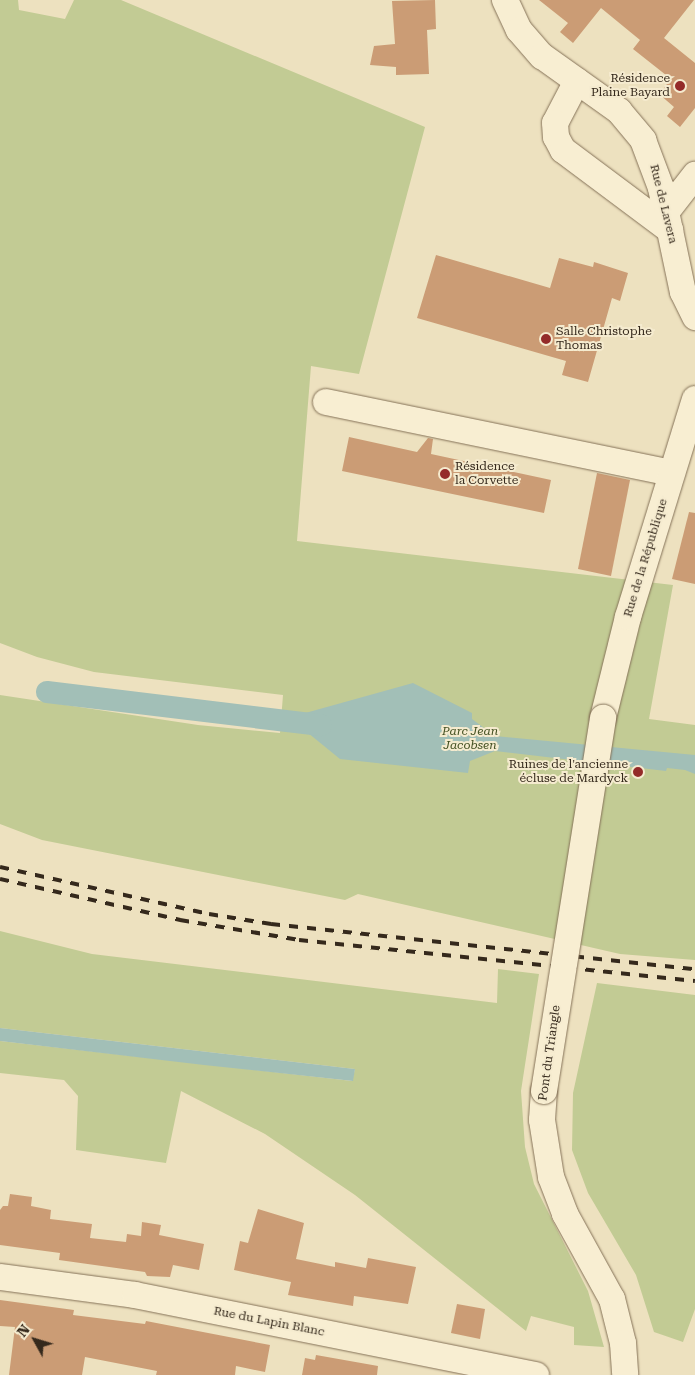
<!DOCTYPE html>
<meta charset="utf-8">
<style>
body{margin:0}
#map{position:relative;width:695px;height:1375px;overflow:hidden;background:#ede1bf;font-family:"Roboto Serif",serif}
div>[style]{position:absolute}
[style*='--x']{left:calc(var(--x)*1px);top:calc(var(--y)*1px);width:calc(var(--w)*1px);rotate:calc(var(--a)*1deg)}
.green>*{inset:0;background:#c2cb94}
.water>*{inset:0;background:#a2bfb7}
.canal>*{height:22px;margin:-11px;padding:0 11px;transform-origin:11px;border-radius:11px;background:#a2bfb7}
.building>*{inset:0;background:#cb9c75}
.roads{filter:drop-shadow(0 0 1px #857258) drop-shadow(0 0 1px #857258)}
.minor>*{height:26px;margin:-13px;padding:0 13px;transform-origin:13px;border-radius:13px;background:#f8eed2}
.rail>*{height:4px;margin-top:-2px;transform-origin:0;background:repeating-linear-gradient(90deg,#35291c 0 9px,transparent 0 18px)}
.bridges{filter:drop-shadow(0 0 1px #857258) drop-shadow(0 0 1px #857258)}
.minor-bridge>*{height:26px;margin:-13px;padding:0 13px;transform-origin:13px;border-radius:13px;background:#f8eed2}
.dots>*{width:14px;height:14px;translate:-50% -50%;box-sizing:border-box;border:2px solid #f5ebcf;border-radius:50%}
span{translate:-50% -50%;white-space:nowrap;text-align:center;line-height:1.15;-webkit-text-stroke:4px #f5ebcf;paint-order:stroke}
.poi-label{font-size:12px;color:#35291c}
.right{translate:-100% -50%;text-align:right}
.left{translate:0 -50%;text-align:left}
.street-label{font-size:12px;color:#35291c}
.park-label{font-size:12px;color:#445123;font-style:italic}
.north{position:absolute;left:10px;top:1315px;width:50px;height:50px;-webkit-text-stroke:4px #f5ebcf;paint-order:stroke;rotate:309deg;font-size:14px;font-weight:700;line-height:20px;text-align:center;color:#35291c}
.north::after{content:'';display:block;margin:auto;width:18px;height:22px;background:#35291c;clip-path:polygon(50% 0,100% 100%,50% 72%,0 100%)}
</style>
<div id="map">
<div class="green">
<div style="clip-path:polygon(0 0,18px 0,19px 10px,65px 19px,74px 0,121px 0,425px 127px,359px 374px,311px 366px,297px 541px,673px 585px,649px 719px,695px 725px,695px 960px,620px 954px,358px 894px,345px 900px,42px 840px,0 824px,0 695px,198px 725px,280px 733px,283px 695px,94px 672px,37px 657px,0 643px)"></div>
<div style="clip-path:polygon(0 931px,92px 954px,497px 1003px,498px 969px,539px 974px,521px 1091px,525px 1147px,534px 1184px,588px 1291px,604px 1347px,574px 1345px,574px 1327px,531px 1316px,526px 1331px,355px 1195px,265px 1134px,181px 1091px,166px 1163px,76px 1150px,78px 1096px,64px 1080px,0 1073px,0 1041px,352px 1081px,355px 1069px,0 1028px)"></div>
<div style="clip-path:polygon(597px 983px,695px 995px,695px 1309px,683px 1342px,654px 1332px,636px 1275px,588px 1193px,572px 1150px,573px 1093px)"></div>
</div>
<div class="water">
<div style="clip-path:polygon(413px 683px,472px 713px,472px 719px,495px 736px,695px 755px,695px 774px,685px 770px,667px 768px,666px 771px,495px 751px,470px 761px,468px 773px,340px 759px,297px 724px,291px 724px,291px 717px)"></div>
<div style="clip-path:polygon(0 1028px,355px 1069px,353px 1081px,204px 1065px,0 1041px)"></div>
</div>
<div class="canal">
<div style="--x:47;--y:692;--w:276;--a:6.9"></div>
</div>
<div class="building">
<div style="clip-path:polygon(435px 0,436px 29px,427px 30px,429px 74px,396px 75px,396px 67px,370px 65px,374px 46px,395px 44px,392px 1px)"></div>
<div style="clip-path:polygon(539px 0,694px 0,664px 38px,695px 63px,695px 108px,680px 127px,667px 116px,674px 107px,659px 94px,671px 79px,633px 49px,640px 40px,601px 8px,573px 43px,560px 32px,568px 23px)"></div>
<div style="clip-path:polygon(436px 255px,550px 288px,559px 258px,593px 267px,594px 262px,628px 273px,620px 301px,612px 298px,588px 382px,562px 375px,566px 361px,417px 318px)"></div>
<div style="clip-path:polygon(349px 437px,417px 452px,428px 438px,433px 439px,431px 454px,551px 480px,544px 513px,342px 471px)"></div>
<div style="clip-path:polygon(597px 473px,630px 480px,611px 576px,578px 569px)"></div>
<div style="clip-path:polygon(689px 512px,695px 513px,695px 584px,672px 579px)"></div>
<div style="clip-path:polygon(10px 1194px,32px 1197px,31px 1206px,51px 1210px,50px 1219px,92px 1224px,90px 1238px,126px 1242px,127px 1234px,141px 1236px,142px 1222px,161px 1225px,159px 1235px,204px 1244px,199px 1270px,173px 1265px,170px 1277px,147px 1276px,145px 1272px,59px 1260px,60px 1253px,0 1245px,0 1210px,3px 1206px,8px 1206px)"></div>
<div style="clip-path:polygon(258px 1209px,304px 1223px,296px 1259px,335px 1267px,335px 1262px,366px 1268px,368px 1258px,416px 1267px,408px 1304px,354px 1296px,353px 1306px,288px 1295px,291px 1282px,234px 1270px,240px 1241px,248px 1243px)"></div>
<div style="clip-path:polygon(0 1300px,74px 1310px,73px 1315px,145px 1324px,146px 1321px,270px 1345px,265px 1372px,236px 1366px,235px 1375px,156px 1375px,157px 1371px,85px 1357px,82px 1375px,9px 1375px,15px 1327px,0 1326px)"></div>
<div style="clip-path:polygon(457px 1304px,485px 1309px,480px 1339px,451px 1333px)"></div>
<div style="clip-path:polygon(316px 1355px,378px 1366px,377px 1375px,302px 1375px,305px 1358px,315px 1360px)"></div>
</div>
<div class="roads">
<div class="minor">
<div style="--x:505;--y:0;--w:33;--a:65"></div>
<div style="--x:519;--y:30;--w:35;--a:49"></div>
<div style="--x:542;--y:56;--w:95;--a:35.5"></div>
<div style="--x:619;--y:111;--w:38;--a:50"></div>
<div style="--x:643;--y:140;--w:51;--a:69.4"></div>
<div style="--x:661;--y:188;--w:106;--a:78.1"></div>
<div style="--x:683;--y:292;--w:28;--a:64"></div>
<div style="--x:577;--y:81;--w:47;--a:117.6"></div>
<div style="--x:555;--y:123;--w:14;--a:86"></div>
<div style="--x:556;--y:137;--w:15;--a:62"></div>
<div style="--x:563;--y:150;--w:134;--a:36.8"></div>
<div style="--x:667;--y:211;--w:46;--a:-52.1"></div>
<div style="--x:326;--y:402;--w:352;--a:11.6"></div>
<div style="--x:603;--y:718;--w:104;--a:-76.1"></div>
<div style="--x:628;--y:617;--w:228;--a:-72.9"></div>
<div style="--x:544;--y:1091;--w:29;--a:94"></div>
<div style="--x:542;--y:1120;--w:58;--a:81"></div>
<div style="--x:551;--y:1177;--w:40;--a:69"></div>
<div style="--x:565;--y:1214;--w:97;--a:61.1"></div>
<div style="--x:612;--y:1299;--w:45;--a:76"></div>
<div style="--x:623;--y:1343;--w:32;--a:86"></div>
<div style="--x:0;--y:1277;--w:136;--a:7.6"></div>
<div style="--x:135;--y:1295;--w:409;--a:11.3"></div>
</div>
</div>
<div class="rail">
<div style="--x:0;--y:867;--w:214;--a:12.7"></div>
<div style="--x:209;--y:914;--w:63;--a:9.2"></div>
<div style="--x:271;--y:924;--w:426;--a:6.1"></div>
<div style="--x:0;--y:879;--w:185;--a:12.8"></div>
<div style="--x:180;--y:920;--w:121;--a:9.5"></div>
<div style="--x:299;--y:940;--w:398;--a:5.9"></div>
</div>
<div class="bridges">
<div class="minor-bridge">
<div style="--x:544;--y:1091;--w:378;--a:-81"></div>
</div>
</div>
<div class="dots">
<div style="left:680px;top:86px;background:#942b29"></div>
<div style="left:546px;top:339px;background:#942b29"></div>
<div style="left:445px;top:474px;background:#942b29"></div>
<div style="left:638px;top:772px;background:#942b29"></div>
</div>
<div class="poi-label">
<span class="right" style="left:670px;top:86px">Résidence<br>Plaine Bayard</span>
<span class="left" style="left:556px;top:339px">Salle Christophe<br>Thomas</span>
<span class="left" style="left:455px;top:474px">Résidence<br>la Corvette</span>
<span class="right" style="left:628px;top:772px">Ruines de l'ancienne<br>écluse de Mardyck</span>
</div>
<div class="street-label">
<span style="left:663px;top:204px;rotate:76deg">Rue de Lavera</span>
<span style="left:646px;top:558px;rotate:-73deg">Rue de la République</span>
<span style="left:550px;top:1053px;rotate:-82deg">Pont du Triangle</span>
<span style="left:269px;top:1322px;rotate:11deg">Rue du Lapin Blanc</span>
</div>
<div class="park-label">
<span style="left:470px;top:739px">Parc Jean<br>Jacobsen</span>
</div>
<div class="north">N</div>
</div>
